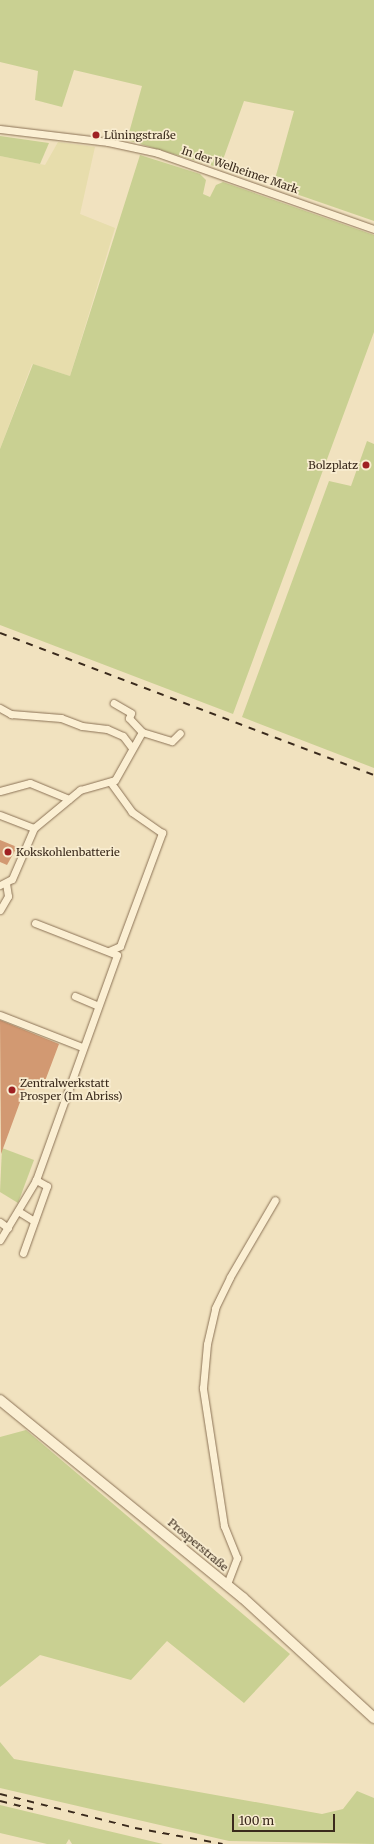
<!DOCTYPE html>
<meta charset="utf-8">
<style>
body{margin:0}
#map{position:relative;width:374px;height:1844px;overflow:hidden;background:#f1e2bf;font-family:Merriweather,serif}
div>[style]{position:absolute}
[style*='--x']{left:calc(var(--x)*1px);top:calc(var(--y)*1px);width:calc(var(--w)*1px);rotate:calc(var(--a)*1deg)}
.farmland>*{inset:0;background:#e7ddac}
.green>*{inset:0;background:#c9d092}
.building>*{inset:0;background:#d29972}
.roads{filter:drop-shadow(0 0 1px #8b7256) drop-shadow(0 0 1px #8b7256)}
.minor>*{height:7px;margin:-3.5px;padding:0 3.5px;transform-origin:3.5px;border-radius:3.5px;background:#fbefd3}
.secondary>*{height:10px;margin:-5px;padding:0 5px;transform-origin:5px;border-radius:5px;background:#fbefd3}
.rail>*{height:2px;margin-top:-1px;transform-origin:0;background:repeating-linear-gradient(90deg,#3a2a1c 0 7px,transparent 0 14px)}
.dots>*{width:11px;height:11px;translate:-50% -50%;box-sizing:border-box;border:2px solid #f8eccf;border-radius:50%}
span{translate:-50% -50%;white-space:nowrap;text-align:center;line-height:1.15;-webkit-text-stroke:3.5px #f8eccf;paint-order:stroke}
.poi-label{font-size:11px;color:#3a2a1c}
.left{translate:0 -50%;text-align:left}
.right{translate:-100% -50%;text-align:right}
.street-label{font-size:11px;color:#3a2a1c}
.scale{position:absolute;left:232px;top:1814px;width:103px;height:18px;box-sizing:border-box;border:2px solid #3a2a1c;border-top:0;padding-left:5px;font-size:12px;line-height:14px;white-space:nowrap;color:#3a2a1c;-webkit-text-stroke:3px #f8eccf;paint-order:stroke}
</style>
<div id="map">
<div class="farmland">
<div style="clip-path:polygon(58px 142px,95px 147px,80px 214px,115px 228px,70px 376px,32px 364px,0 449px,0 156px,45px 165px)"></div>
</div>
<div class="green">
<div style="clip-path:polygon(0 0,374px 0,374px 221px,273px 186px,294px 111px,244px 101px,220px 168px,127px 140px,142px 86px,74px 70px,62px 107px,35px 100px,38px 71px,0 62px)"></div>
<div style="clip-path:polygon(0 136px,49px 143px,40px 164px,0 156px)"></div>
<div style="clip-path:polygon(140px 155px,200px 174px,206px 180px,203px 194px,210px 197px,216px 185px,223px 182px,374px 235px,374px 332px,233px 714px,0 625px,0 449px,33px 364px,70px 376px)"></div>
<div style="clip-path:polygon(367px 441px,374px 444px,374px 768px,242px 717px,329px 481px,351px 486px)"></div>
<div style="clip-path:polygon(2px 1148px,34px 1160px,18px 1203px,0 1192px)"></div>
<div style="clip-path:polygon(26px 1430px,290px 1654px,244px 1703px,167px 1641px,131px 1680px,40px 1655px,0 1687px,0 1437px)"></div>
<div style="clip-path:polygon(0 1742px,14px 1759px,322px 1814px,343px 1809px,357px 1791px,374px 1798px,374px 1844px,229px 1841px,0 1788px)"></div>
<div style="clip-path:polygon(0 1805px,104px 1830px,163px 1844px,72px 1844px,69px 1839px,66px 1844px,47px 1844px,0 1833px)"></div>
</div>
<div class="building">
<div style="clip-path:polygon(0 840px,17px 847px,7px 865px,0 862px)"></div>
<div style="clip-path:polygon(0 1020px,59px 1044px,42px 1089px,27px 1083px,1px 1154px)"></div>
</div>
<div class="roads">
<div class="minor">
<div style="--x:0;--y:129;--w:109;--a:6.9"></div>
<div style="--x:108;--y:142;--w:51;--a:12.4"></div>
<div style="--x:158;--y:153;--w:229;--a:19.4"></div>
<div style="--x:0;--y:708;--w:13;--a:29"></div>
<div style="--x:11;--y:714;--w:50;--a:4.6"></div>
<div style="--x:61;--y:718;--w:22;--a:21"></div>
<div style="--x:82;--y:726;--w:25;--a:7"></div>
<div style="--x:107;--y:729;--w:17;--a:24"></div>
<div style="--x:123;--y:736;--w:15;--a:53"></div>
<div style="--x:142;--y:732;--w:31;--a:17"></div>
<div style="--x:172;--y:741;--w:11;--a:-45"></div>
<div style="--x:0;--y:791;--w:31;--a:-15"></div>
<div style="--x:30;--y:783;--w:42;--a:22.3"></div>
<div style="--x:0;--y:815;--w:36;--a:21"></div>
<div style="--x:34;--y:828;--w:60;--a:-39.6"></div>
<div style="--x:80;--y:790;--w:36;--a:-16"></div>
<div style="--x:115;--y:780;--w:55;--a:-60.6"></div>
<div style="--x:142;--y:732;--w:19;--a:-133"></div>
<div style="--x:129;--y:718;--w:5;--a:-68"></div>
<div style="--x:131;--y:713;--w:20;--a:-150"></div>
<div style="--x:0;--y:885;--w:13;--a:-27"></div>
<div style="--x:12;--y:879;--w:56;--a:-66.7"></div>
<div style="--x:0;--y:910;--w:16;--a:-60"></div>
<div style="--x:8;--y:896;--w:13;--a:-99"></div>
<div style="--x:109;--y:951;--w:12;--a:-24"></div>
<div style="--x:120;--y:946;--w:121;--a:-69.6"></div>
<div style="--x:162;--y:833;--w:37;--a:-145"></div>
<div style="--x:132;--y:812;--w:37;--a:-126"></div>
<div style="--x:75;--y:996;--w:25;--a:23"></div>
<div style="--x:0;--y:1015;--w:88;--a:21.3"></div>
<div style="--x:18;--y:1211;--w:19;--a:32"></div>
<div style="--x:0;--y:1222;--w:10;--a:37"></div>
<div style="--x:0;--y:1240;--w:70;--a:-59"></div>
<div style="--x:36;--y:1180;--w:239;--a:-70.2"></div>
<div style="--x:117;--y:955;--w:88;--a:-158.7"></div>
<div style="--x:23;--y:1253;--w:71;--a:-70.3"></div>
<div style="--x:47;--y:1186;--w:13;--a:-151"></div>
<div style="--x:227;--y:1584;--w:28;--a:-69"></div>
<div style="--x:237;--y:1558;--w:35;--a:-112"></div>
<div style="--x:224;--y:1526;--w:140;--a:-98.7"></div>
<div style="--x:203;--y:1388;--w:44;--a:-84.8"></div>
<div style="--x:207;--y:1344;--w:37;--a:-77"></div>
<div style="--x:215;--y:1308;--w:34;--a:-64"></div>
<div style="--x:230;--y:1277;--w:89;--a:-59.7"></div>
</div>
<div class="secondary">
<div style="--x:0;--y:1400;--w:313;--a:39.2"></div>
<div style="--x:243;--y:1598;--w:178;--a:42.5"></div>
</div>
</div>
<div class="rail">
<div style="--x:0;--y:633;--w:400;--a:20.8"></div>
<div style="--x:0;--y:1794;--w:139;--a:14.1"></div>
<div style="--x:135;--y:1828;--w:89;--a:10.3"></div>
<div style="--x:0;--y:1801;--w:34;--a:14"></div>
</div>
<div class="dots">
<div style="left:96px;top:135px;background:#9f2123"></div>
<div style="left:366px;top:465px;background:#9f2123"></div>
<div style="left:8px;top:852px;background:#9f2123"></div>
<div style="left:12px;top:1090px;background:#9f2123"></div>
</div>
<div class="poi-label">
<span class="left" style="left:104px;top:135px">Lüningstraße</span>
<span class="right" style="left:358px;top:465px">Bolzplatz</span>
<span class="left" style="left:16px;top:852px">Kokskohlenbatterie</span>
<span class="left" style="left:20px;top:1090px">Zentralwerkstatt<br>Prosper (Im Abriss)</span>
</div>
<div class="street-label">
<span style="left:240px;top:170px;rotate:19deg">In der Welheimer Mark</span>
<span style="left:198px;top:1545px;rotate:40deg">Prosperstraße</span>
</div>
<div class="scale">100 m</div>
</div>
